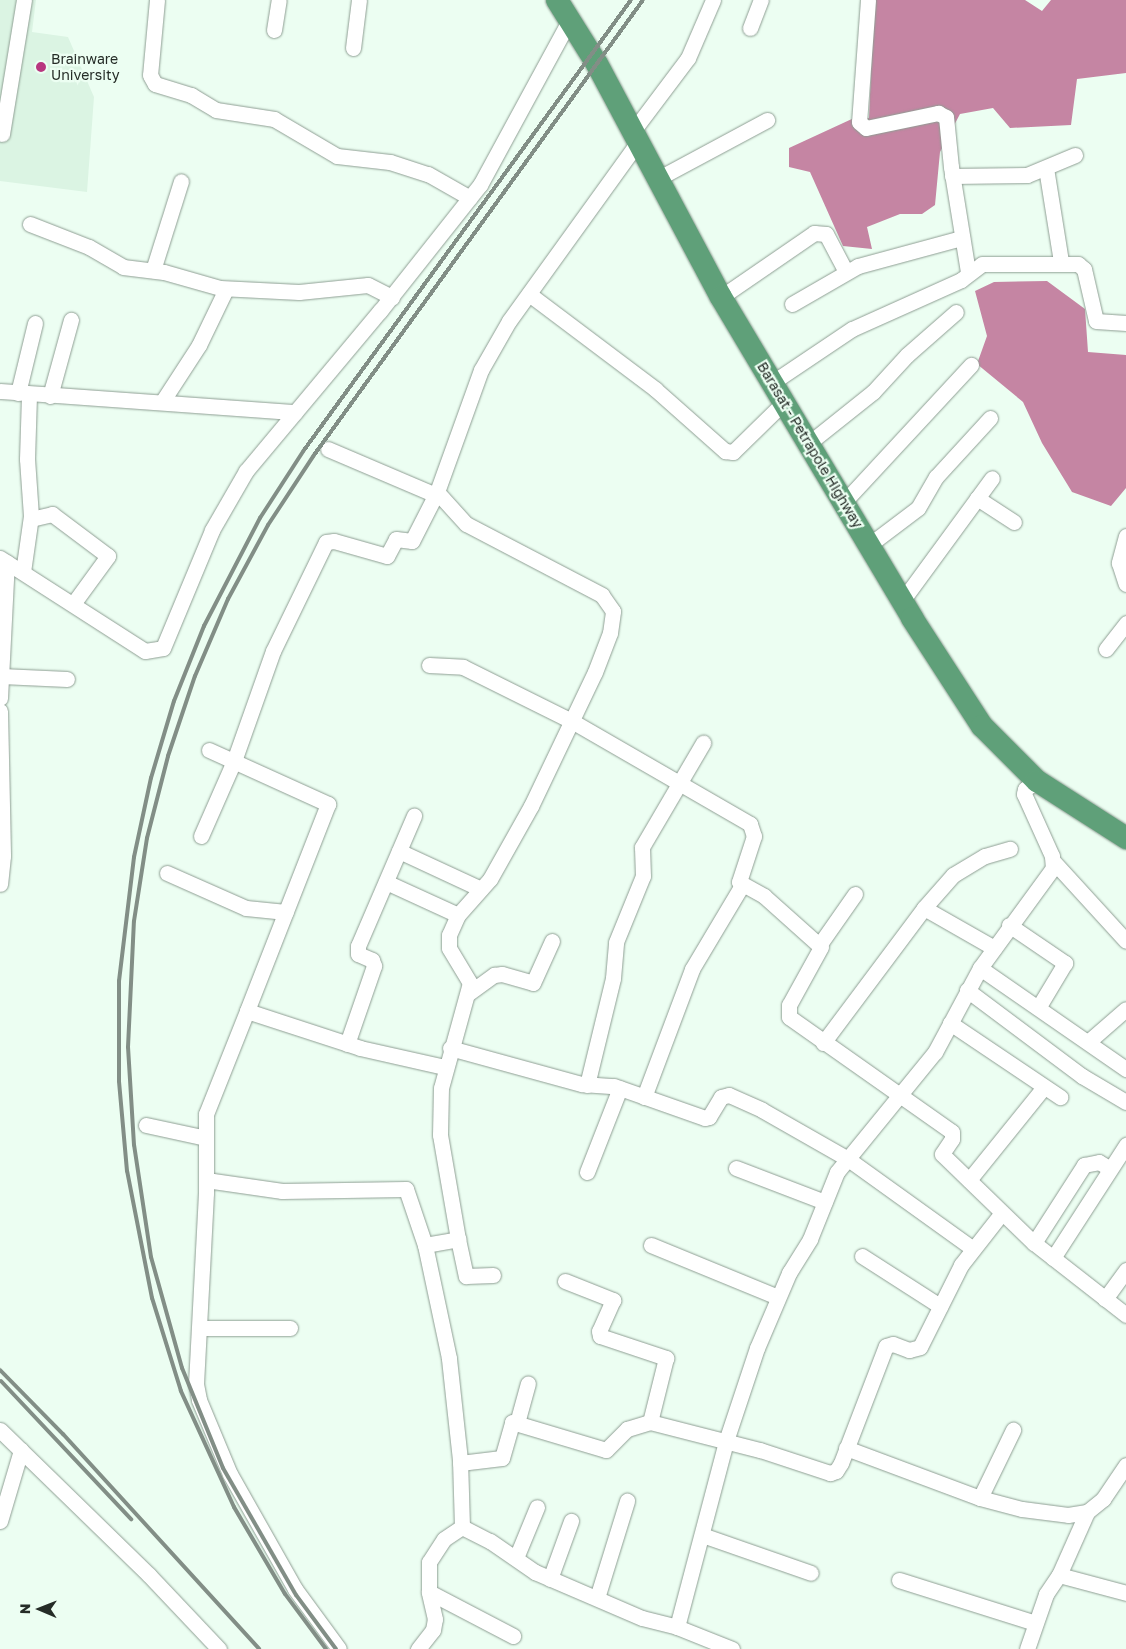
<!DOCTYPE html>
<style>
body{margin:0}
#map{position:relative;width:1126px;height:1649px;overflow:hidden;background:#ecfef2;font-family:"Golos Text",sans-serif}
div>[style]{position:absolute}
[style*='--x']{left:calc(var(--x)*1px);top:calc(var(--y)*1px);width:calc(var(--w)*1px);rotate:calc(var(--a)*1deg)}
.built>*{inset:0;background:#dbf4e3}
.water>*{inset:0;background:#c585a3}
.roads{filter:drop-shadow(0 0 1px #8e9e93) drop-shadow(0 0 1px #8e9e93)}
.minor>*{height:15px;margin:-7.5px;padding:0 7.5px;transform-origin:7.5px;border-radius:7.5px;background:#fff}
.highway>*{height:22px;margin:-11px;padding:0 11px;transform-origin:11px;border-radius:11px;background:#5fa079}
.rail>*{height:4px;margin:-2px;padding:0 2px;transform-origin:2px;border-radius:2px;background:#828e86}
.dots>*{width:14px;height:14px;translate:-50% -50%;box-sizing:border-box;border:2px solid #ecfef2;border-radius:50%}
span{translate:-50% -50%;white-space:nowrap;text-align:center;line-height:1.15;-webkit-text-stroke:4.5px #ecfef2;paint-order:stroke}
.poi-label{font-size:14px;color:#252c27}
.left{translate:0 -50%;text-align:left}
.street-label{font-size:14px;color:#252c27}
.north{position:absolute;left:15px;top:1584px;width:50px;height:50px;-webkit-text-stroke:4px #ecfef2;paint-order:stroke;rotate:271deg;font-size:14px;font-weight:700;line-height:20px;text-align:center;color:#252c27}
.north::after{content:'';display:block;margin:auto;width:18px;height:22px;background:#252c27;clip-path:polygon(50% 0,100% 100%,50% 72%,0 100%)}
</style>
<div id="map">
<div class="built">
<div style="clip-path:polygon(0 0,36px 0,32px 32px,68px 37px,94px 97px,87px 192px,0 181px)"></div>
</div>
<div class="water">
<div style="clip-path:polygon(866px 0,1025px 0,1042px 11px,1051px 0,1126px 0,1126px 73px,1077px 79px,1071px 125px,1010px 128px,993px 108px,960px 114px,940px 152px,935px 205px,922px 214px,900px 214px,867px 227px,872px 249px,843px 246px,810px 172px,789px 167px,789px 148px,854px 118px,869px 118px,872px 48px,863px 36px)"></div>
<div style="clip-path:polygon(1047px 281px,1085px 309px,1088px 352px,1126px 355px,1126px 488px,1111px 506px,1072px 492px,1042px 443px,1023px 402px,977px 364px,987px 336px,975px 291px,994px 282px)"></div>
</div>
<div class="roads">
<div class="minor">
<div style="--x:157;--y:0;--w:75;--a:95.3"></div>
<div style="--x:150;--y:75;--w:10;--a:61"></div>
<div style="--x:155;--y:84;--w:38;--a:17"></div>
<div style="--x:191;--y:95;--w:29;--a:31"></div>
<div style="--x:216;--y:110;--w:59;--a:8.8"></div>
<div style="--x:274;--y:119;--w:73;--a:30.4"></div>
<div style="--x:337;--y:156;--w:53;--a:6.5"></div>
<div style="--x:390;--y:162;--w:40;--a:18"></div>
<div style="--x:428;--y:174;--w:48;--a:29.7"></div>
<div style="--x:868;--y:0;--w:122;--a:94.2"></div>
<div style="--x:859;--y:122;--w:9;--a:41"></div>
<div style="--x:866;--y:128;--w:74;--a:-11.8"></div>
<div style="--x:938;--y:113;--w:9;--a:27"></div>
<div style="--x:946;--y:117;--w:50;--a:84.3"></div>
<div style="--x:951;--y:167;--w:106;--a:80.8"></div>
<div style="--x:750;--y:28;--w:30;--a:-69"></div>
<div style="--x:274;--y:30;--w:30;--a:-81"></div>
<div style="--x:353;--y:48;--w:48;--a:-82.9"></div>
<div style="--x:633;--y:131;--w:91;--a:-53"></div>
<div style="--x:688;--y:58;--w:63;--a:-66.7"></div>
<div style="--x:2;--y:134;--w:136;--a:-80.7"></div>
<div style="--x:1046;--y:168;--w:95;--a:80.9"></div>
<div style="--x:952;--y:176;--w:75;--a:-0.8"></div>
<div style="--x:1027;--y:175;--w:52;--a:-22.6"></div>
<div style="--x:657;--y:179;--w:125;--a:-28.2"></div>
<div style="--x:30;--y:224;--w:63;--a:21.3"></div>
<div style="--x:89;--y:247;--w:39;--a:30"></div>
<div style="--x:123;--y:267;--w:41;--a:7"></div>
<div style="--x:164;--y:272;--w:58;--a:15.9"></div>
<div style="--x:220;--y:288;--w:79;--a:2.9"></div>
<div style="--x:299;--y:292;--w:69;--a:-5.8"></div>
<div style="--x:368;--y:285;--w:27;--a:27"></div>
<div style="--x:153;--y:270;--w:93;--a:-72.5"></div>
<div style="--x:529;--y:294;--w:158;--a:37"></div>
<div style="--x:655;--y:389;--w:94;--a:41.5"></div>
<div style="--x:725;--y:451;--w:8;--a:7"></div>
<div style="--x:733;--y:452;--w:71;--a:-44.4"></div>
<div style="--x:721;--y:297;--w:113;--a:-34.5"></div>
<div style="--x:814;--y:233;--w:12;--a:5"></div>
<div style="--x:826;--y:234;--w:43;--a:62.2"></div>
<div style="--x:792;--y:304;--w:76;--a:-29.9"></div>
<div style="--x:858;--y:266;--w:108;--a:-15.1"></div>
<div style="--x:773;--y:382;--w:95;--a:-33.9"></div>
<div style="--x:852;--y:329;--w:120;--a:-24.2"></div>
<div style="--x:961;--y:280;--w:26;--a:-37"></div>
<div style="--x:982;--y:264;--w:96;--a:0"></div>
<div style="--x:1078;--y:264;--w:8;--a:40"></div>
<div style="--x:1084;--y:269;--w:53;--a:77"></div>
<div style="--x:1096;--y:321;--w:30;--a:4"></div>
<div style="--x:0;--y:391;--w:296;--a:4.1"></div>
<div style="--x:18;--y:393;--w:72;--a:-76.3"></div>
<div style="--x:50;--y:396;--w:79;--a:-74.6"></div>
<div style="--x:162;--y:402;--w:68;--a:-57"></div>
<div style="--x:199;--y:345;--w:62;--a:-64.3"></div>
<div style="--x:809;--y:443;--w:82;--a:-38.6"></div>
<div style="--x:873;--y:392;--w:50;--a:-47.4"></div>
<div style="--x:907;--y:355;--w:65;--a:-41.3"></div>
<div style="--x:328;--y:449;--w:117;--a:23.1"></div>
<div style="--x:977;--y:498;--w:44;--a:33"></div>
<div style="--x:844;--y:502;--w:187;--a:-47.2"></div>
<div style="--x:31;--y:519;--w:22;--a:-13"></div>
<div style="--x:52;--y:514;--w:70;--a:36.9"></div>
<div style="--x:108;--y:556;--w:59;--a:126.1"></div>
<div style="--x:1126;--y:536;--w:28;--a:105"></div>
<div style="--x:1119;--y:563;--w:22;--a:72"></div>
<div style="--x:869;--y:545;--w:61;--a:-37.1"></div>
<div style="--x:918;--y:508;--w:36;--a:-60"></div>
<div style="--x:936;--y:477;--w:80;--a:-47.5"></div>
<div style="--x:0;--y:558;--w:172;--a:32.7"></div>
<div style="--x:145;--y:651;--w:18;--a:-9"></div>
<div style="--x:163;--y:648;--w:128;--a:-67.4"></div>
<div style="--x:212;--y:530;--w:68;--a:-60"></div>
<div style="--x:246;--y:471;--w:209;--a:-50.1"></div>
<div style="--x:380;--y:311;--w:161;--a:-51.6"></div>
<div style="--x:480;--y:185;--w:189;--a:-61.5"></div>
<div style="--x:23;--y:572;--w:57;--a:-81.9"></div>
<div style="--x:31;--y:516;--w:57;--a:-94"></div>
<div style="--x:27;--y:459;--w:65;--a:-88.2"></div>
<div style="--x:902;--y:601;--w:152;--a:-53.8"></div>
<div style="--x:1106;--y:649;--w:33;--a:-52"></div>
<div style="--x:429;--y:665;--w:34;--a:3"></div>
<div style="--x:463;--y:667;--w:119;--a:26.4"></div>
<div style="--x:570;--y:720;--w:208;--a:30"></div>
<div style="--x:750;--y:824;--w:13;--a:72"></div>
<div style="--x:754;--y:836;--w:48;--a:108.1"></div>
<div style="--x:739;--y:882;--w:29;--a:29"></div>
<div style="--x:764;--y:896;--w:76;--a:41.8"></div>
<div style="--x:821;--y:947;--w:66;--a:118.9"></div>
<div style="--x:789;--y:1005;--w:12;--a:90"></div>
<div style="--x:789;--y:1017;--w:199;--a:35.2"></div>
<div style="--x:952;--y:1132;--w:7;--a:90"></div>
<div style="--x:952;--y:1139;--w:18;--a:124"></div>
<div style="--x:942;--y:1154;--w:128;--a:44.1"></div>
<div style="--x:1034;--y:1243;--w:117;--a:38"></div>
<div style="--x:1;--y:676;--w:66;--a:2.6"></div>
<div style="--x:0;--y:698;--w:136;--a:-87.1"></div>
<div style="--x:0;--y:711;--w:145;--a:88.8"></div>
<div style="--x:3;--y:856;--w:28;--a:96"></div>
<div style="--x:209;--y:750;--w:131;--a:24.4"></div>
<div style="--x:328;--y:804;--w:222;--a:111.4"></div>
<div style="--x:247;--y:1011;--w:119;--a:18.1"></div>
<div style="--x:360;--y:1048;--w:86;--a:12.7"></div>
<div style="--x:201;--y:836;--w:82;--a:-66.3"></div>
<div style="--x:234;--y:761;--w:117;--a:-70.5"></div>
<div style="--x:273;--y:651;--w:121;--a:-64.1"></div>
<div style="--x:326;--y:542;--w:8;--a:-7"></div>
<div style="--x:334;--y:541;--w:55;--a:15.8"></div>
<div style="--x:387;--y:556;--w:19;--a:-62"></div>
<div style="--x:396;--y:539;--w:16;--a:7"></div>
<div style="--x:412;--y:541;--w:55;--a:-63"></div>
<div style="--x:399;--y:851;--w:90;--a:24.9"></div>
<div style="--x:1053;--y:861;--w:108;--a:47.6"></div>
<div style="--x:167;--y:873;--w:86;--a:23.9"></div>
<div style="--x:246;--y:908;--w:40;--a:5.7"></div>
<div style="--x:386;--y:882;--w:79;--a:24.6"></div>
<div style="--x:924;--y:908;--w:81;--a:29.7"></div>
<div style="--x:1009;--y:925;--w:68;--a:34.2"></div>
<div style="--x:1065;--y:963;--w:52;--a:121"></div>
<div style="--x:820;--y:944;--w:61;--a:-55"></div>
<div style="--x:980;--y:968;--w:178;--a:34.7"></div>
<div style="--x:967;--y:990;--w:144;--a:36.8"></div>
<div style="--x:1082;--y:1076;--w:51;--a:30.6"></div>
<div style="--x:469;--y:993;--w:31;--a:-36"></div>
<div style="--x:494;--y:975;--w:8;--a:-7"></div>
<div style="--x:502;--y:974;--w:32;--a:16"></div>
<div style="--x:533;--y:983;--w:46;--a:-65.7"></div>
<div style="--x:247;--y:1011;--w:111;--a:111.7"></div>
<div style="--x:206;--y:1114;--w:79;--a:90"></div>
<div style="--x:206;--y:1193;--w:191;--a:93"></div>
<div style="--x:196;--y:1384;--w:16;--a:79"></div>
<div style="--x:199;--y:1400;--w:80;--a:67.3"></div>
<div style="--x:230;--y:1474;--w:132;--a:60.5"></div>
<div style="--x:295;--y:1589;--w:74;--a:53.7"></div>
<div style="--x:950;--y:1023;--w:133;--a:33.9"></div>
<div style="--x:1088;--y:1042;--w:50;--a:-41"></div>
<div style="--x:823;--y:1043;--w:169;--a:-53.2"></div>
<div style="--x:924;--y:908;--w:44;--a:-48.7"></div>
<div style="--x:953;--y:875;--w:37;--a:-31"></div>
<div style="--x:985;--y:856;--w:26;--a:-16"></div>
<div style="--x:347;--y:1044;--w:83;--a:-70.9"></div>
<div style="--x:374;--y:966;--w:6;--a:-108"></div>
<div style="--x:372;--y:960;--w:15;--a:-157"></div>
<div style="--x:358;--y:954;--w:8;--a:-90"></div>
<div style="--x:358;--y:946;--w:142;--a:-66.7"></div>
<div style="--x:450;--y:1048;--w:137;--a:15.3"></div>
<div style="--x:582;--y:1084;--w:32;--a:4"></div>
<div style="--x:614;--y:1086;--w:96;--a:19.4"></div>
<div style="--x:705;--y:1118;--w:4;--a:-14"></div>
<div style="--x:709;--y:1117;--w:23;--a:-59"></div>
<div style="--x:721;--y:1097;--w:8;--a:-14"></div>
<div style="--x:729;--y:1095;--w:36;--a:24"></div>
<div style="--x:762;--y:1110;--w:99;--a:29.7"></div>
<div style="--x:848;--y:1159;--w:153;--a:35.7"></div>
<div style="--x:587;--y:1085;--w:110;--a:-76.3"></div>
<div style="--x:613;--y:978;--w:36;--a:-85"></div>
<div style="--x:616;--y:942;--w:71;--a:-67.8"></div>
<div style="--x:643;--y:876;--w:29;--a:-92"></div>
<div style="--x:642;--y:847;--w:121;--a:-59.6"></div>
<div style="--x:644;--y:1097;--w:137;--a:-69.4"></div>
<div style="--x:692;--y:969;--w:98;--a:-59.2"></div>
<div style="--x:146;--y:1125;--w:61;--a:12.2"></div>
<div style="--x:736;--y:1168;--w:95;--a:20.9"></div>
<div style="--x:587;--y:1172;--w:90;--a:-68.6"></div>
<div style="--x:206;--y:1180;--w:77;--a:8.2"></div>
<div style="--x:282;--y:1191;--w:124;--a:-0.9"></div>
<div style="--x:406;--y:1189;--w:59;--a:71.3"></div>
<div style="--x:969;--y:1180;--w:119;--a:-51.1"></div>
<div style="--x:458;--y:1239;--w:38;--a:78"></div>
<div style="--x:466;--y:1276;--w:27;--a:-2"></div>
<div style="--x:1034;--y:1243;--w:93;--a:-57.3"></div>
<div style="--x:1084;--y:1165;--w:15;--a:-11"></div>
<div style="--x:1099;--y:1162;--w:13;--a:32"></div>
<div style="--x:651;--y:1245;--w:137;--a:22.3"></div>
<div style="--x:862;--y:1256;--w:93;--a:32.7"></div>
<div style="--x:1053;--y:1258;--w:135;--a:-57.1"></div>
<div style="--x:565;--y:1281;--w:52;--a:21.6"></div>
<div style="--x:613;--y:1300;--w:34;--a:114"></div>
<div style="--x:599;--y:1331;--w:5;--a:79"></div>
<div style="--x:600;--y:1336;--w:70;--a:18.4"></div>
<div style="--x:666;--y:1358;--w:66;--a:104"></div>
<div style="--x:650;--y:1422;--w:114;--a:14.3"></div>
<div style="--x:760;--y:1450;--w:74;--a:18.2"></div>
<div style="--x:830;--y:1473;--w:6;--a:-18"></div>
<div style="--x:836;--y:1471;--w:9;--a:-58"></div>
<div style="--x:841;--y:1463;--w:125;--a:-69"></div>
<div style="--x:886;--y:1346;--w:7;--a:-16"></div>
<div style="--x:893;--y:1344;--w:17;--a:21"></div>
<div style="--x:909;--y:1350;--w:11;--a:-15"></div>
<div style="--x:920;--y:1347;--w:92;--a:-63.4"></div>
<div style="--x:961;--y:1265;--w:65;--a:-51.9"></div>
<div style="--x:1105;--y:1299;--w:36;--a:-54"></div>
<div style="--x:200;--y:1328;--w:90;--a:0"></div>
<div style="--x:517;--y:1423;--w:41;--a:-74.6"></div>
<div style="--x:0;--y:1430;--w:208;--a:44.2"></div>
<div style="--x:149;--y:1575;--w:102;--a:46.6"></div>
<div style="--x:846;--y:1448;--w:143;--a:20.5"></div>
<div style="--x:980;--y:1498;--w:43;--a:14.7"></div>
<div style="--x:1022;--y:1509;--w:46;--a:7.4"></div>
<div style="--x:1068;--y:1515;--w:19;--a:-9"></div>
<div style="--x:1087;--y:1512;--w:21;--a:-39"></div>
<div style="--x:1103;--y:1499;--w:41;--a:-55.9"></div>
<div style="--x:460;--y:1463;--w:42;--a:-6.8"></div>
<div style="--x:502;--y:1458;--w:37;--a:-74"></div>
<div style="--x:512;--y:1422;--w:98;--a:16.6"></div>
<div style="--x:606;--y:1450;--w:30;--a:-45"></div>
<div style="--x:627;--y:1429;--w:24;--a:-17"></div>
<div style="--x:980;--y:1498;--w:76;--a:-64.1"></div>
<div style="--x:0;--y:1521;--w:74;--a:-73.5"></div>
<div style="--x:462;--y:1527;--w:67;--a:-91.7"></div>
<div style="--x:460;--y:1460;--w:103;--a:-96.2"></div>
<div style="--x:449;--y:1358;--w:116;--a:-102"></div>
<div style="--x:425;--y:1245;--w:34;--a:-10"></div>
<div style="--x:458;--y:1239;--w:106;--a:-99.8"></div>
<div style="--x:440;--y:1135;--w:47;--a:-88.8"></div>
<div style="--x:441;--y:1088;--w:109;--a:-74.6"></div>
<div style="--x:470;--y:983;--w:41;--a:-121"></div>
<div style="--x:449;--y:948;--w:13;--a:-90"></div>
<div style="--x:449;--y:935;--w:22;--a:-66"></div>
<div style="--x:458;--y:915;--w:48;--a:-48.4"></div>
<div style="--x:490;--y:879;--w:84;--a:-60.7"></div>
<div style="--x:531;--y:806;--w:148;--a:-64.5"></div>
<div style="--x:595;--y:672;--w:42;--a:-69"></div>
<div style="--x:610;--y:633;--w:22;--a:-82"></div>
<div style="--x:613;--y:611;--w:19;--a:-125"></div>
<div style="--x:602;--y:595;--w:153;--a:-152.4"></div>
<div style="--x:466;--y:524;--w:43;--a:-132.2"></div>
<div style="--x:437;--y:492;--w:130;--a:-70.2"></div>
<div style="--x:481;--y:370;--w:56;--a:-60.3"></div>
<div style="--x:509;--y:321;--w:222;--a:-54.2"></div>
<div style="--x:702;--y:1535;--w:115;--a:19.2"></div>
<div style="--x:516;--y:1558;--w:55;--a:-67.6"></div>
<div style="--x:1059;--y:1575;--w:69;--a:15"></div>
<div style="--x:550;--y:1579;--w:62;--a:-70.1"></div>
<div style="--x:899;--y:1580;--w:143;--a:17.5"></div>
<div style="--x:429;--y:1592;--w:95;--a:27.6"></div>
<div style="--x:597;--y:1598;--w:102;--a:-72.8"></div>
<div style="--x:418;--y:1649;--w:24;--a:-52"></div>
<div style="--x:433;--y:1630;--w:11;--a:-80"></div>
<div style="--x:435;--y:1619;--w:28;--a:-103"></div>
<div style="--x:429;--y:1592;--w:30;--a:-90"></div>
<div style="--x:429;--y:1562;--w:27;--a:-57"></div>
<div style="--x:444;--y:1539;--w:22;--a:-34"></div>
<div style="--x:462;--y:1527;--w:31;--a:27"></div>
<div style="--x:490;--y:1541;--w:55;--a:34.6"></div>
<div style="--x:535;--y:1572;--w:116;--a:23.3"></div>
<div style="--x:642;--y:1618;--w:36;--a:14"></div>
<div style="--x:732;--y:1649;--w:59;--a:-158.2"></div>
<div style="--x:677;--y:1627;--w:192;--a:-75.2"></div>
<div style="--x:726;--y:1441;--w:98;--a:-71.6"></div>
<div style="--x:757;--y:1348;--w:82;--a:-66.9"></div>
<div style="--x:789;--y:1273;--w:40;--a:-58"></div>
<div style="--x:810;--y:1239;--w:72;--a:-68.1"></div>
<div style="--x:837;--y:1172;--w:155;--a:-50.8"></div>
<div style="--x:935;--y:1052;--w:95;--a:-61.8"></div>
<div style="--x:980;--y:968;--w:124;--a:-53.9"></div>
<div style="--x:1053;--y:868;--w:12;--a:-95"></div>
<div style="--x:1052;--y:856;--w:68;--a:-114.3"></div>
<div style="--x:1024;--y:794;--w:5;--a:-79"></div>
<div style="--x:1025;--y:789;--w:14;--a:-34"></div>
<div style="--x:1027;--y:1649;--w:58;--a:-70.9"></div>
<div style="--x:1046;--y:1594;--w:23;--a:-56"></div>
<div style="--x:1059;--y:1575;--w:69;--a:-66"></div>
</div>
<div class="highway">
<div style="--x:557;--y:0;--w:75;--a:58"></div>
<div style="--x:597;--y:64;--w:264;--a:62"></div>
<div style="--x:721;--y:297;--w:374;--a:59.2"></div>
<div style="--x:912;--y:618;--w:129;--a:57.1"></div>
<div style="--x:982;--y:726;--w:78;--a:45"></div>
<div style="--x:1037;--y:781;--w:106;--a:32.6"></div>
</div>
</div>
<div class="rail">
<div style="--x:0;--y:1370;--w:90;--a:45.5"></div>
<div style="--x:63;--y:1434;--w:291;--a:47.6"></div>
<div style="--x:1;--y:1381;--w:190;--a:46.7"></div>
<div style="--x:326;--y:1649;--w:69;--a:-126.7"></div>
<div style="--x:285;--y:1594;--w:101;--a:-120.4"></div>
<div style="--x:234;--y:1507;--w:128;--a:-114.6"></div>
<div style="--x:181;--y:1391;--w:97;--a:-107.3"></div>
<div style="--x:152;--y:1298;--w:129;--a:-101.1"></div>
<div style="--x:127;--y:1171;--w:90;--a:-95.1"></div>
<div style="--x:119;--y:1081;--w:100;--a:-90"></div>
<div style="--x:119;--y:981;--w:125;--a:-83.1"></div>
<div style="--x:134;--y:857;--w:81;--a:-77.9"></div>
<div style="--x:151;--y:778;--w:80;--a:-73.4"></div>
<div style="--x:174;--y:701;--w:81;--a:-68.2"></div>
<div style="--x:204;--y:626;--w:122;--a:-62.6"></div>
<div style="--x:260;--y:518;--w:81;--a:-57.1"></div>
<div style="--x:304;--y:450;--w:556;--a:-54"></div>
<div style="--x:336;--y:1649;--w:67;--a:-126.5"></div>
<div style="--x:296;--y:1595;--w:146;--a:-119.9"></div>
<div style="--x:223;--y:1468;--w:108;--a:-112.3"></div>
<div style="--x:182;--y:1368;--w:115;--a:-105.6"></div>
<div style="--x:151;--y:1257;--w:113;--a:-98.6"></div>
<div style="--x:134;--y:1145;--w:98;--a:-93.5"></div>
<div style="--x:128;--y:1047;--w:126;--a:-87.3"></div>
<div style="--x:134;--y:921;--w:84;--a:-81.1"></div>
<div style="--x:147;--y:838;--w:85;--a:-75.6"></div>
<div style="--x:168;--y:756;--w:84;--a:-71.4"></div>
<div style="--x:195;--y:676;--w:84;--a:-66.8"></div>
<div style="--x:228;--y:599;--w:84;--a:-61.6"></div>
<div style="--x:268;--y:525;--w:84;--a:-56.7"></div>
<div style="--x:314;--y:455;--w:561;--a:-54.13"></div>
</div>
<div class="dots">
<div style="left:41px;top:67px;background:#b8367f"></div>
</div>
<div class="poi-label">
<span class="left" style="left:51px;top:67px">Brainware<br>University</span>
</div>
<div class="street-label">
<span style="left:810px;top:445px;rotate:59deg">Barasat - Petrapole Highway</span>
</div>
<div class="north">N</div>
</div>
